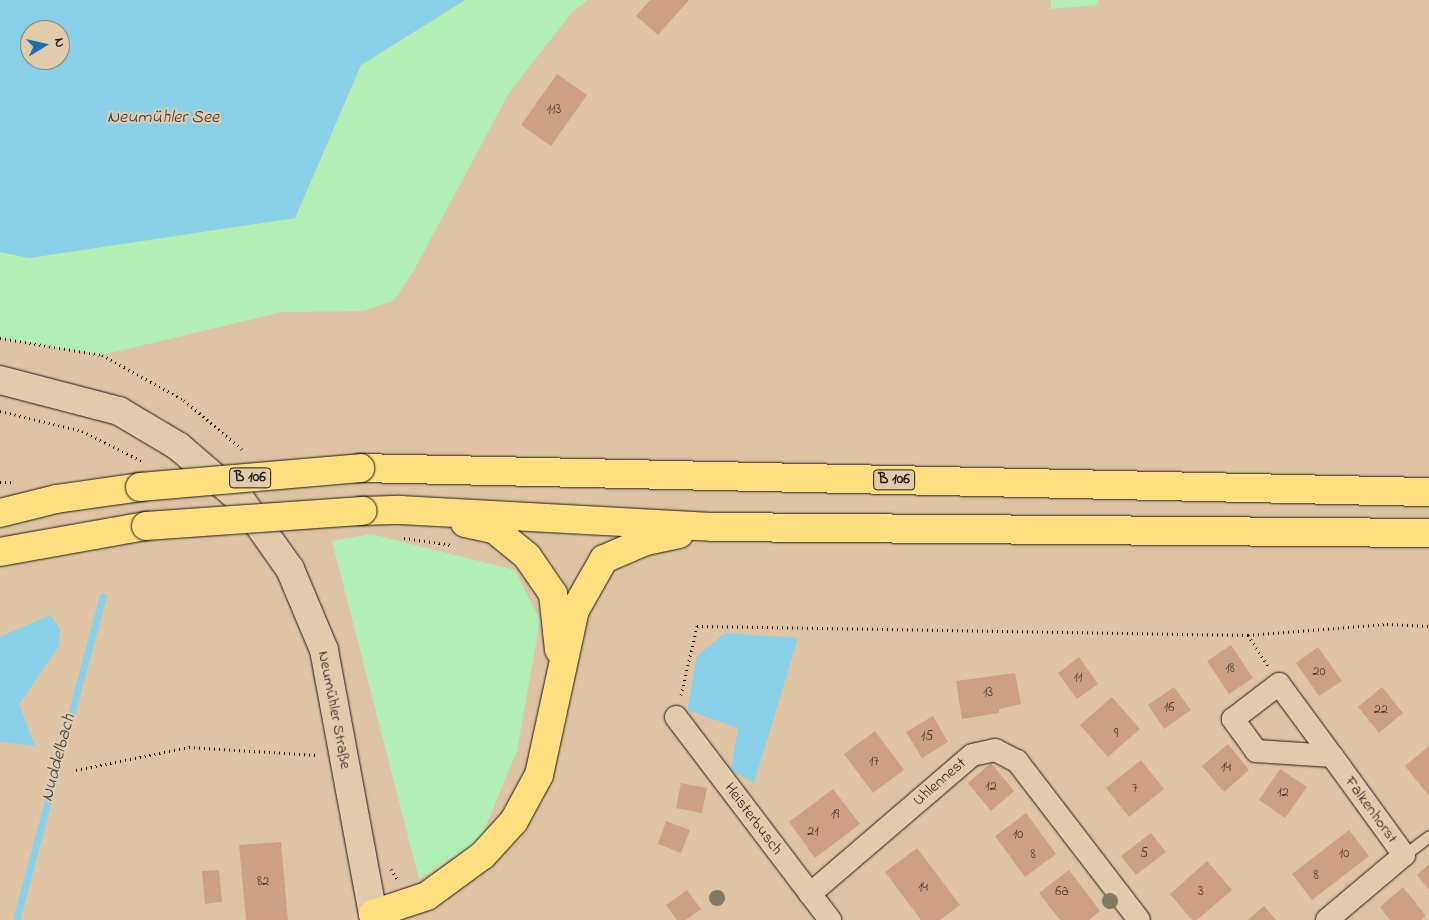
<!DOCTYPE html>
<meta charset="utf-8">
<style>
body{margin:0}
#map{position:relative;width:1429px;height:920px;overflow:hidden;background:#dfc4a4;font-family:"Indie Flower",sans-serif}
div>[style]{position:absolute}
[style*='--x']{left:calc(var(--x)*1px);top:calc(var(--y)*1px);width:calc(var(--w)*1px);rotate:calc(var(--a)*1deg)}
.green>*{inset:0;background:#b1eeb4}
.water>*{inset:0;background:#88d1e9}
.stream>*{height:7px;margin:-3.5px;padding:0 3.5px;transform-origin:3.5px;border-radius:3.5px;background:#88d1e9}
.building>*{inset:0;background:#cda082}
.path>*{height:3px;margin-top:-1.5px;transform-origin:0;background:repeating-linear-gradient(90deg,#1c1c1c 0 1px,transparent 0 5px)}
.roads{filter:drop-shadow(0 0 1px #1c1c1c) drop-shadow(0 0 1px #1c1c1c)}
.service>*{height:11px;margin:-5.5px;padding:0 5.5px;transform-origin:5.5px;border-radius:5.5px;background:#e2cbab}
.minor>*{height:22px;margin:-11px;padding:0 11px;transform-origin:11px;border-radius:11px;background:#e2cbab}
.secondary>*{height:28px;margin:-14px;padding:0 14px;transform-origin:14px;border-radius:14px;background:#e2cbab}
.trunk>*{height:28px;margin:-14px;padding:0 14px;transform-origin:14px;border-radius:14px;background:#ffdf80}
.bridges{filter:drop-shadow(0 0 1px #1c1c1c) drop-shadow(0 0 1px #1c1c1c)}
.trunk-bridge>*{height:28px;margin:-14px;padding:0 14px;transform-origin:14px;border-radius:14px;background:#ffdf80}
.trees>*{width:16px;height:16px;margin:-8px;border-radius:50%;background:#807966}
span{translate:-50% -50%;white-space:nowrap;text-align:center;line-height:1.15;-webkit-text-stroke:4px #e2cbab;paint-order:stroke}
.number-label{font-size:14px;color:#483d36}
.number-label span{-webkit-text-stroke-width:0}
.shield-label span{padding:1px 4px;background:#e2cbab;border:1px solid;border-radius:4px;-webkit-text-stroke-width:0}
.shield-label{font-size:15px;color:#1c1c1c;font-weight:700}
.street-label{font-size:16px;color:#1c1c1c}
.water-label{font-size:18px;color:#324045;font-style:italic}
.north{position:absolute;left:20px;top:20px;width:50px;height:50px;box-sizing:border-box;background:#e2cbab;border:1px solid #938572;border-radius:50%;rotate:81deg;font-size:14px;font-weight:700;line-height:20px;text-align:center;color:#1c1c1c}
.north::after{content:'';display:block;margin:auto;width:18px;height:22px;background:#1f6fb2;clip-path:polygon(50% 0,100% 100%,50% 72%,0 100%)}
</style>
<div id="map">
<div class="green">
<div style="clip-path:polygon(465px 0,588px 0,572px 12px,509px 93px,413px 272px,394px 300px,364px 311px,282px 312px,102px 355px,0 338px,0 252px,29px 258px,295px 218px,361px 65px)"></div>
<div style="clip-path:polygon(1051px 0,1099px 0,1098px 5px,1051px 9px)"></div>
<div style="clip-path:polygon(371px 534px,515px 570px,540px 620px,517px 751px,480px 840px,419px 879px,332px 541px)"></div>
</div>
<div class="water">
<div style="clip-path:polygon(evenodd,0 0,465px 0,361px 65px,295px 218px,29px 258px,0 252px,0 0,30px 30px,60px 30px,60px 60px,30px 60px,30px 30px)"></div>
<div style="clip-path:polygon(50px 615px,60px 629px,59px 646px,19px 704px,35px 746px,0 742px,0 637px)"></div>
<div style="clip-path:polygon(725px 633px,798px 638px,754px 783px,731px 770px,738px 728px,687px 710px,697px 656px)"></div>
</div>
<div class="stream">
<div style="--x:16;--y:920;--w:335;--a:-75"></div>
</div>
<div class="building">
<div style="clip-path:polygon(650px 0,689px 0,658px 35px,636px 16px)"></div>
<div style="clip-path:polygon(557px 74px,587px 95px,551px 146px,521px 125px)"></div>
<div style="clip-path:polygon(1231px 645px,1253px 678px,1229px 694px,1207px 661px)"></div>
<div style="clip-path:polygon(1318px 647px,1342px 681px,1319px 696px,1296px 663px)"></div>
<div style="clip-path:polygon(1079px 657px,1098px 684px,1077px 699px,1058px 673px)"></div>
<div style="clip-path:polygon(1015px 673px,1021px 704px,999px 709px,999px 713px,962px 719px,956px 681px)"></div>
<div style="clip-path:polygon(1174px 687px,1191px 710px,1164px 729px,1148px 705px)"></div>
<div style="clip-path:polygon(1382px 687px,1403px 713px,1379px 733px,1358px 707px)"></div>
<div style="clip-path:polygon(1112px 697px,1140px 729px,1108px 757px,1080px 725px)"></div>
<div style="clip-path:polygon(933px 716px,948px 742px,922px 758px,906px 732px)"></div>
<div style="clip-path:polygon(875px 731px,904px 770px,873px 793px,844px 754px)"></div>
<div style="clip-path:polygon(1228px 744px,1249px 770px,1224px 792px,1202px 766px)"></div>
<div style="clip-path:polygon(1429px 746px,1429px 796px,1405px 766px)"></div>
<div style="clip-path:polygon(1141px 760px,1164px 789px,1129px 817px,1106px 788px)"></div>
<div style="clip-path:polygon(991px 763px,1014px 791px,991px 811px,968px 783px)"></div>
<div style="clip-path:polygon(1280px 769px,1307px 787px,1285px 818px,1259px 800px)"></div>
<div style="clip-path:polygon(681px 783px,707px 788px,702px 813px,676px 808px)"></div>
<div style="clip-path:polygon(833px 789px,860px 824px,815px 858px,789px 822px)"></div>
<div style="clip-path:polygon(1026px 813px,1056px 854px,1025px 877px,995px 836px)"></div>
<div style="clip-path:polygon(666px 821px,690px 830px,681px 853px,658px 844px)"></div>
<div style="clip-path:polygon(1349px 830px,1369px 856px,1312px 900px,1292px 874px)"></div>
<div style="clip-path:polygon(1151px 833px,1166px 852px,1136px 875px,1121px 856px)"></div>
<div style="clip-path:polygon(281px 842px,288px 920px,246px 920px,239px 845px)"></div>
<div style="clip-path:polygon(917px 848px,960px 905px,940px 920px,921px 920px,885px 872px)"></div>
<div style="clip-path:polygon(1207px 861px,1232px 890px,1197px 920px,1192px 920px,1170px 894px)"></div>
<div style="clip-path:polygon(1429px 864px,1429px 890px,1417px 875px)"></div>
<div style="clip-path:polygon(219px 870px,222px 902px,205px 904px,202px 871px)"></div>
<div style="clip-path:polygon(1069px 870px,1100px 911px,1089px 920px,1060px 920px,1039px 893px)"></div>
<div style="clip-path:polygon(1403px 887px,1426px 916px,1421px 920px,1390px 920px,1380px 907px)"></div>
<div style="clip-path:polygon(687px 890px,701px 909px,686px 920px,677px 920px,666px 905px)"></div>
<div style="clip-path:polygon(1264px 906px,1276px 920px,1248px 920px)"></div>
</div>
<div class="path">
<div style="--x:0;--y:338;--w:103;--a:9.5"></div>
<div style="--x:102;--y:355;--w:94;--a:28.8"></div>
<div style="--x:184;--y:400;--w:80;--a:40.4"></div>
<div style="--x:0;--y:411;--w:84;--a:13.7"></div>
<div style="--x:82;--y:431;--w:67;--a:26.6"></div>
<div style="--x:0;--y:482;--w:15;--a:0"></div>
<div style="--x:404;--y:538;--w:49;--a:8.3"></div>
<div style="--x:1248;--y:635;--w:37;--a:57"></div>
<div style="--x:681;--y:695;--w:71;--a:-76.9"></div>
<div style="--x:697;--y:626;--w:551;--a:0.94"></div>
<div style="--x:1248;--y:635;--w:139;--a:-4.5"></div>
<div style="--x:1387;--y:624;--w:42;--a:2.7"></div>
<div style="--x:76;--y:770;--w:115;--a:-11.5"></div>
<div style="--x:189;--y:747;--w:128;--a:3.6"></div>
<div style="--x:391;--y:869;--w:13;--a:58"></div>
</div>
<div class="roads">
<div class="service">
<div style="--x:1404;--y:855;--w:31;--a:-37"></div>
</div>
<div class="minor">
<div style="--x:676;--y:717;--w:255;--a:52.8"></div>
<div style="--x:810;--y:894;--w:213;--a:-40.6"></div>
<div style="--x:972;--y:755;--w:24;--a:-12"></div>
<div style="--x:995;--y:750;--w:25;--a:27"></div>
<div style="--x:1017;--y:761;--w:200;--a:52.5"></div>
<div style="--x:1327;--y:920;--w:101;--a:-40.2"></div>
<div style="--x:1404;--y:855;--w:122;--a:-126"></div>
<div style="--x:1332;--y:756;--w:89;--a:-126.4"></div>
<div style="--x:1279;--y:684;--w:58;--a:142.7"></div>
<div style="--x:1233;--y:719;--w:39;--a:54"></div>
<div style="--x:1256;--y:751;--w:76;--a:3.8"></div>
</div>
<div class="secondary">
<div style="--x:0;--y:380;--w:123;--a:14.6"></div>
<div style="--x:119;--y:411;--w:69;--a:30.7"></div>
<div style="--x:178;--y:446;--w:83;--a:40.6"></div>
<div style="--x:241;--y:500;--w:85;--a:54.6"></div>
<div style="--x:290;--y:569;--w:88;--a:67.2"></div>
<div style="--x:324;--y:650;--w:269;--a:79.5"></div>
</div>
<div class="trunk">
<div style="--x:360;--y:468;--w:1069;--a:1.29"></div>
<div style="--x:362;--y:511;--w:38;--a:-2"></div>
<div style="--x:400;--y:510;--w:312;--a:3.1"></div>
<div style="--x:712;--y:527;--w:717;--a:0.48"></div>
<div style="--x:0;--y:513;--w:58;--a:-14"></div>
<div style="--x:56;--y:499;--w:85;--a:-8.1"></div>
<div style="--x:465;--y:523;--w:30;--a:12"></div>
<div style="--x:494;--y:529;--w:43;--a:39.3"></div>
<div style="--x:527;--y:556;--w:46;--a:55.6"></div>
<div style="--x:553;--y:594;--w:56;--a:83.9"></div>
<div style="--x:0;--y:552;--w:148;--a:-10.1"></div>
<div style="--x:373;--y:914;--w:57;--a:-18.4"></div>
<div style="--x:427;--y:896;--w:69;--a:-36.2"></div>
<div style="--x:483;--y:855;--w:46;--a:-47.6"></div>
<div style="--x:514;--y:821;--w:52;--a:-61.5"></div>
<div style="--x:539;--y:775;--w:169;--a:-77.7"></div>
<div style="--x:575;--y:610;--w:59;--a:-60.4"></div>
<div style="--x:604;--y:559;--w:46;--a:-23.2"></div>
<div style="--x:646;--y:541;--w:34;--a:-12"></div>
</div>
</div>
<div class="bridges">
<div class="trunk-bridge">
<div style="--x:140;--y:487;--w:221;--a:-4.9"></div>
<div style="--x:146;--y:526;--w:217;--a:-4"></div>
</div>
</div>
<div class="trees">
<div style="left:717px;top:898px"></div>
<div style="left:1110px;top:901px"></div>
</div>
<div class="number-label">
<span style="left:554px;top:110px">113</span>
<span style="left:1230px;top:669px">18</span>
<span style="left:1319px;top:672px">20</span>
<span style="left:1078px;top:678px">11</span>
<span style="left:988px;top:693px">13</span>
<span style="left:1169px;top:708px">16</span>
<span style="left:1381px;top:710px">22</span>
<span style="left:1116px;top:734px">9</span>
<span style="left:927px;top:737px">15</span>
<span style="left:874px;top:762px">17</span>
<span style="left:1226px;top:768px">14</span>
<span style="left:991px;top:787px">12</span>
<span style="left:1135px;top:789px">7</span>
<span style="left:1283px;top:793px">12</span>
<span style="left:835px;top:815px">19</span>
<span style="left:813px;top:832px">21</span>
<span style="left:1018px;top:835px">10</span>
<span style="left:1144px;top:854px">5</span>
<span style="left:1344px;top:854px">10</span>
<span style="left:1033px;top:855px">8</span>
<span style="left:1316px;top:876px">8</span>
<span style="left:263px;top:882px">82</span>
<span style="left:923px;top:888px">14</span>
<span style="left:1062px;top:892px">6a</span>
<span style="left:1201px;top:892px">3</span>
</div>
<div class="shield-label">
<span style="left:250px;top:478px">B 106</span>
<span style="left:894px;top:480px">B 106</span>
</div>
<div class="street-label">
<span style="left:334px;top:710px;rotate:79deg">Neumühler Straße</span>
<span style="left:940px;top:782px;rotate:-41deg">Uhlennest</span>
<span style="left:1371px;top:810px;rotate:54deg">Falkenhorst</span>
<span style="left:753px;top:819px;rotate:53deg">Heisterbusch</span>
</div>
<div class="water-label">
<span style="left:163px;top:118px">Neumühler See</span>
<span style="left:59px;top:758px;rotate:-75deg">Nuddelbach</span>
</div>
<div class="north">N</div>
</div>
